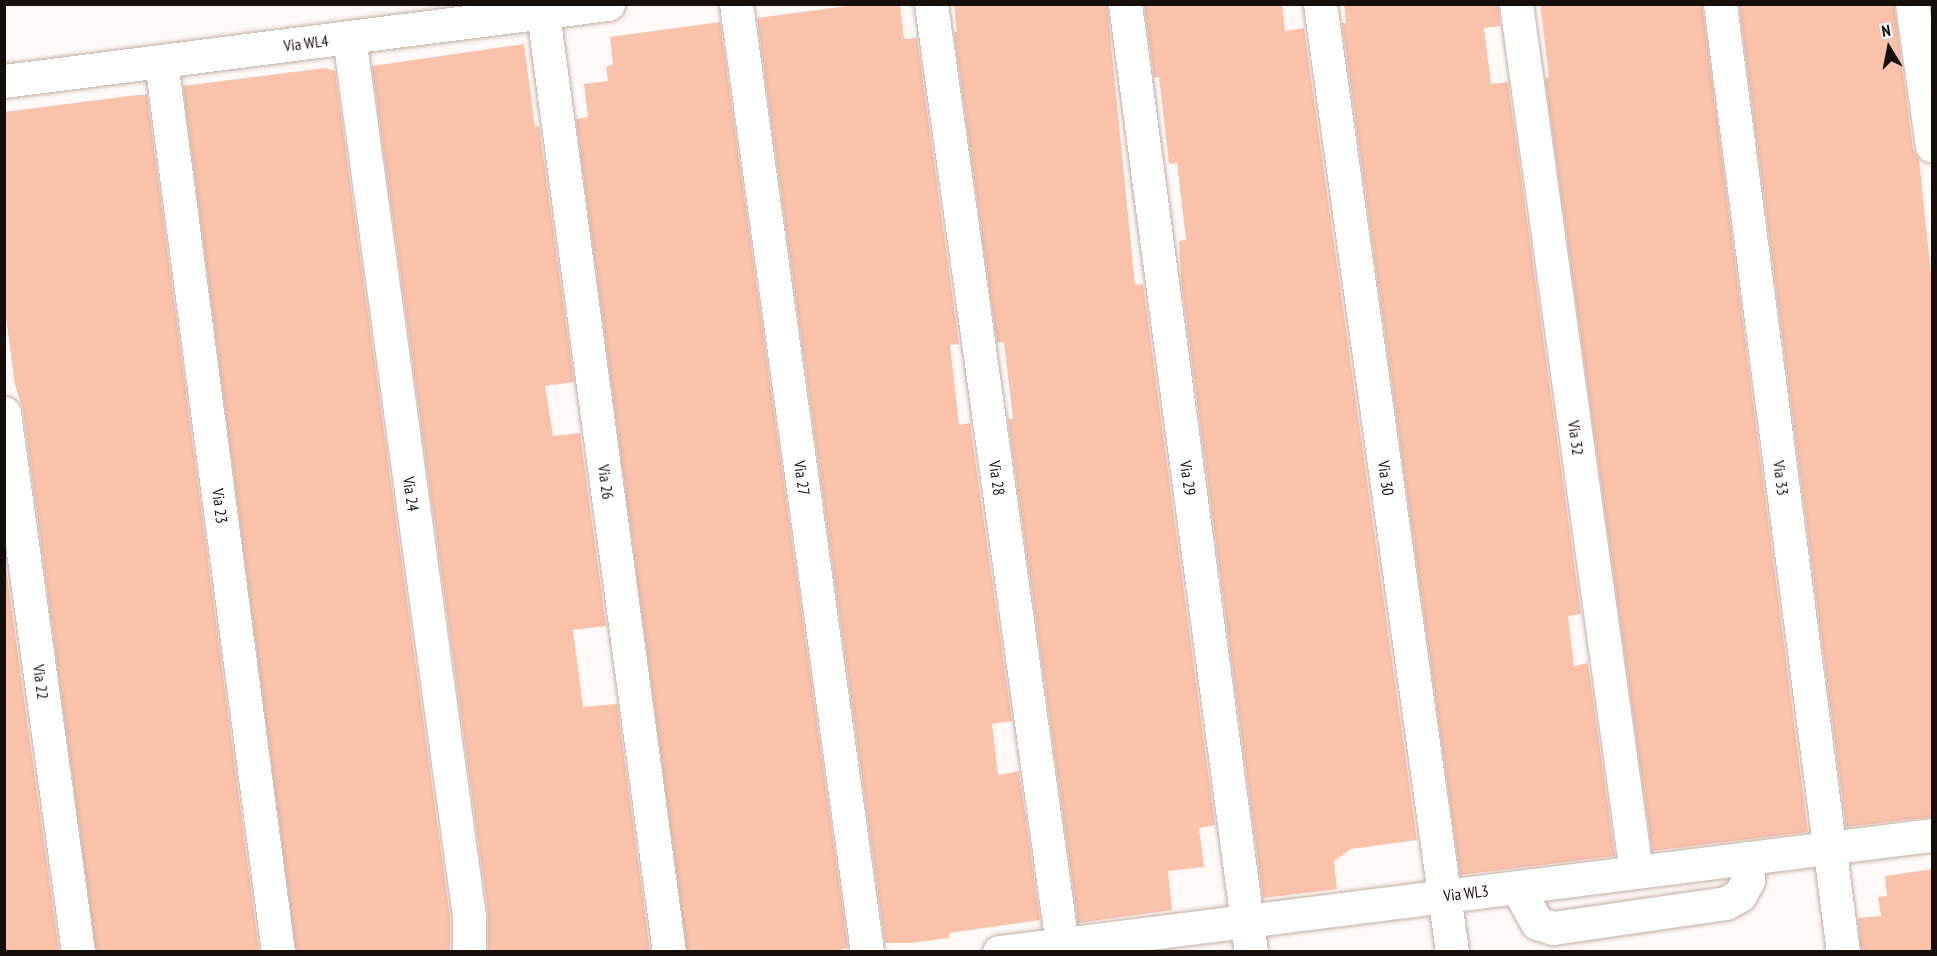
<!DOCTYPE html>
<style>
body{margin:0}
#map{position:relative;width:1937px;height:956px;overflow:hidden;background:#fffaf8;font-family:"PT Sans Narrow",sans-serif}
div>[style]{position:absolute}
[style*='--x']{left:calc(var(--x)*1px);top:calc(var(--y)*1px);width:calc(var(--w)*1px);rotate:calc(var(--a)*1deg)}
.building>*{inset:0;background:#fac1ab}
.roads{filter:drop-shadow(0 0 2px #c4ada4) drop-shadow(0 0 2px #c4ada4)}
.minor>*{height:33px;margin:-16.5px;padding:0 16.5px;transform-origin:16.5px;border-radius:16.5px;background:#fff}
span{translate:-50% -50%;white-space:nowrap;text-align:center;line-height:1.15;-webkit-text-stroke:5px #fff;paint-order:stroke}
.street-label{font-size:16px;color:#160e0b}
.frame{position:absolute;inset:0;border:6px solid #160e0b;pointer-events:none}
.north{position:absolute;left:1859px;top:18px;width:60px;height:60px;-webkit-text-stroke:4px #fff;paint-order:stroke;rotate:350deg;font-size:16px;font-weight:700;line-height:24px;text-align:center;color:#160e0b}
.north::after{content:'';display:block;margin:auto;width:21px;height:27px;background:#160e0b;clip-path:polygon(50% 0,100% 100%,50% 72%,0 100%)}
</style>
<div id="map">
<div class="building">
<div style="clip-path:polygon(863px 4px,900px 4px,904px 39px,917px 38px,959px 344px,950px 345px,959px 425px,970px 423px,1012px 721px,992px 724px,998px 775px,1019px 771px,1040px 920px,949px 933px,949px 938px,909px 943px,885px 943px,757px 18px)"></div>
<div style="clip-path:polygon(954px 4px,1107px 4px,1135px 285px,1143px 284px,1215px 825px,1199px 828px,1204px 867px,1168px 871px,1172px 910px,1078px 923px,1008px 419px,1013px 419px,1004px 342px,997px 343px,954px 32px,957px 32px)"></div>
<div style="clip-path:polygon(1144px 4px,1282px 4px,1285px 31px,1304px 28px,1417px 840px,1351px 849px,1334px 861px,1337px 889px,1263px 898px,1181px 280px,1179px 241px,1186px 240px,1177px 163px,1169px 164px,1159px 77px,1154px 78px)"></div>
<div style="clip-path:polygon(1344px 4px,1498px 4px,1500px 26px,1484px 28px,1491px 84px,1508px 82px,1581px 614px,1568px 616px,1574px 666px,1588px 663px,1615px 856px,1460px 875px,1342px 23px,1346px 23px)"></div>
<div style="clip-path:polygon(1540px 4px,1702px 4px,1808px 832px,1652px 851px,1545px 78px,1549px 77px)"></div>
<div style="clip-path:polygon(1739px 4px,1894px 4px,1913px 149px,1919px 159px,1932px 283px,1932px 817px,1846px 827px)"></div>
<div style="clip-path:polygon(720px 22px,848px 948px,835px 951px,687px 951px,576px 119px,588px 117px,584px 84px,608px 81px,606px 67px,613px 64px,610px 37px)"></div>
<div style="clip-path:polygon(524px 44px,535px 127px,539px 126px,574px 382px,545px 386px,553px 436px,580px 433px,606px 626px,573px 630px,583px 707px,617px 704px,650px 951px,488px 951px,488px 913px,372px 66px)"></div>
<div style="clip-path:polygon(325px 68px,335px 71px,450px 917px,450px 951px,296px 951px,183px 86px)"></div>
<div style="clip-path:polygon(137px 95px,147px 95px,259px 951px,96px 951px,23px 410px,15px 385px,4px 303px,4px 112px)"></div>
<div style="clip-path:polygon(4px 554px,59px 951px,4px 951px)"></div>
<div style="clip-path:polygon(1932px 869px,1932px 951px,1861px 951px,1858px 918px,1881px 916px,1878px 897px,1887px 896px,1885px 876px)"></div>
</div>
<div class="roads">
<div class="minor">
<div style="--x:736;--y:4;--w:957;--a:82.13"></div>
<div style="--x:931;--y:4;--w:957;--a:82.07"></div>
<div style="--x:1125;--y:4;--w:956;--a:82.43"></div>
<div style="--x:1320;--y:4;--w:957;--a:82.07"></div>
<div style="--x:1516;--y:4;--w:876;--a:82.13"></div>
<div style="--x:1720;--y:4;--w:956;--a:82.61"></div>
<div style="--x:1912;--y:4;--w:143;--a:82"></div>
<div style="--x:543;--y:13;--w:947;--a:82.36"></div>
<div style="--x:349;--y:37;--w:887;--a:82.23"></div>
<div style="--x:469;--y:916;--w:36;--a:90"></div>
<div style="--x:161;--y:61;--w:899;--a:82.52"></div>
<div style="--x:4;--y:81;--w:609;--a:-7.27"></div>
<div style="--x:4;--y:413;--w:544;--a:82.18"></div>
<div style="--x:1517;--y:887;--w:41;--a:60.9"></div>
<div style="--x:1537;--y:923;--w:17;--a:17"></div>
<div style="--x:1553;--y:928;--w:175;--a:-8.2"></div>
<div style="--x:1726;--y:903;--w:16;--a:-30"></div>
<div style="--x:1740;--y:895;--w:17;--a:-62"></div>
<div style="--x:1748;--y:880;--w:22;--a:-93"></div>
<div style="--x:999;--y:952;--w:940;--a:-7.15"></div>
</div>
</div>
<div class="street-label">
<span style="left:306px;top:43px;rotate:-7deg">Via WL4</span>
<span style="left:1576px;top:438px;rotate:82deg">Via 32</span>
<span style="left:802px;top:478px;rotate:82deg">Via 27</span>
<span style="left:997px;top:478px;rotate:82deg">Via 28</span>
<span style="left:1188px;top:478px;rotate:82deg">Via 29</span>
<span style="left:1386px;top:478px;rotate:82deg">Via 30</span>
<span style="left:1781px;top:478px;rotate:83deg">Via 33</span>
<span style="left:606px;top:482px;rotate:82deg">Via 26</span>
<span style="left:411px;top:494px;rotate:82deg">Via 24</span>
<span style="left:220px;top:506px;rotate:83deg">Via 23</span>
<span style="left:41px;top:682px;rotate:82deg">Via 22</span>
<span style="left:1466px;top:893px;rotate:-7deg">Via WL3</span>
</div>
<div class="frame"></div>
<div class="north">N</div>
</div>
